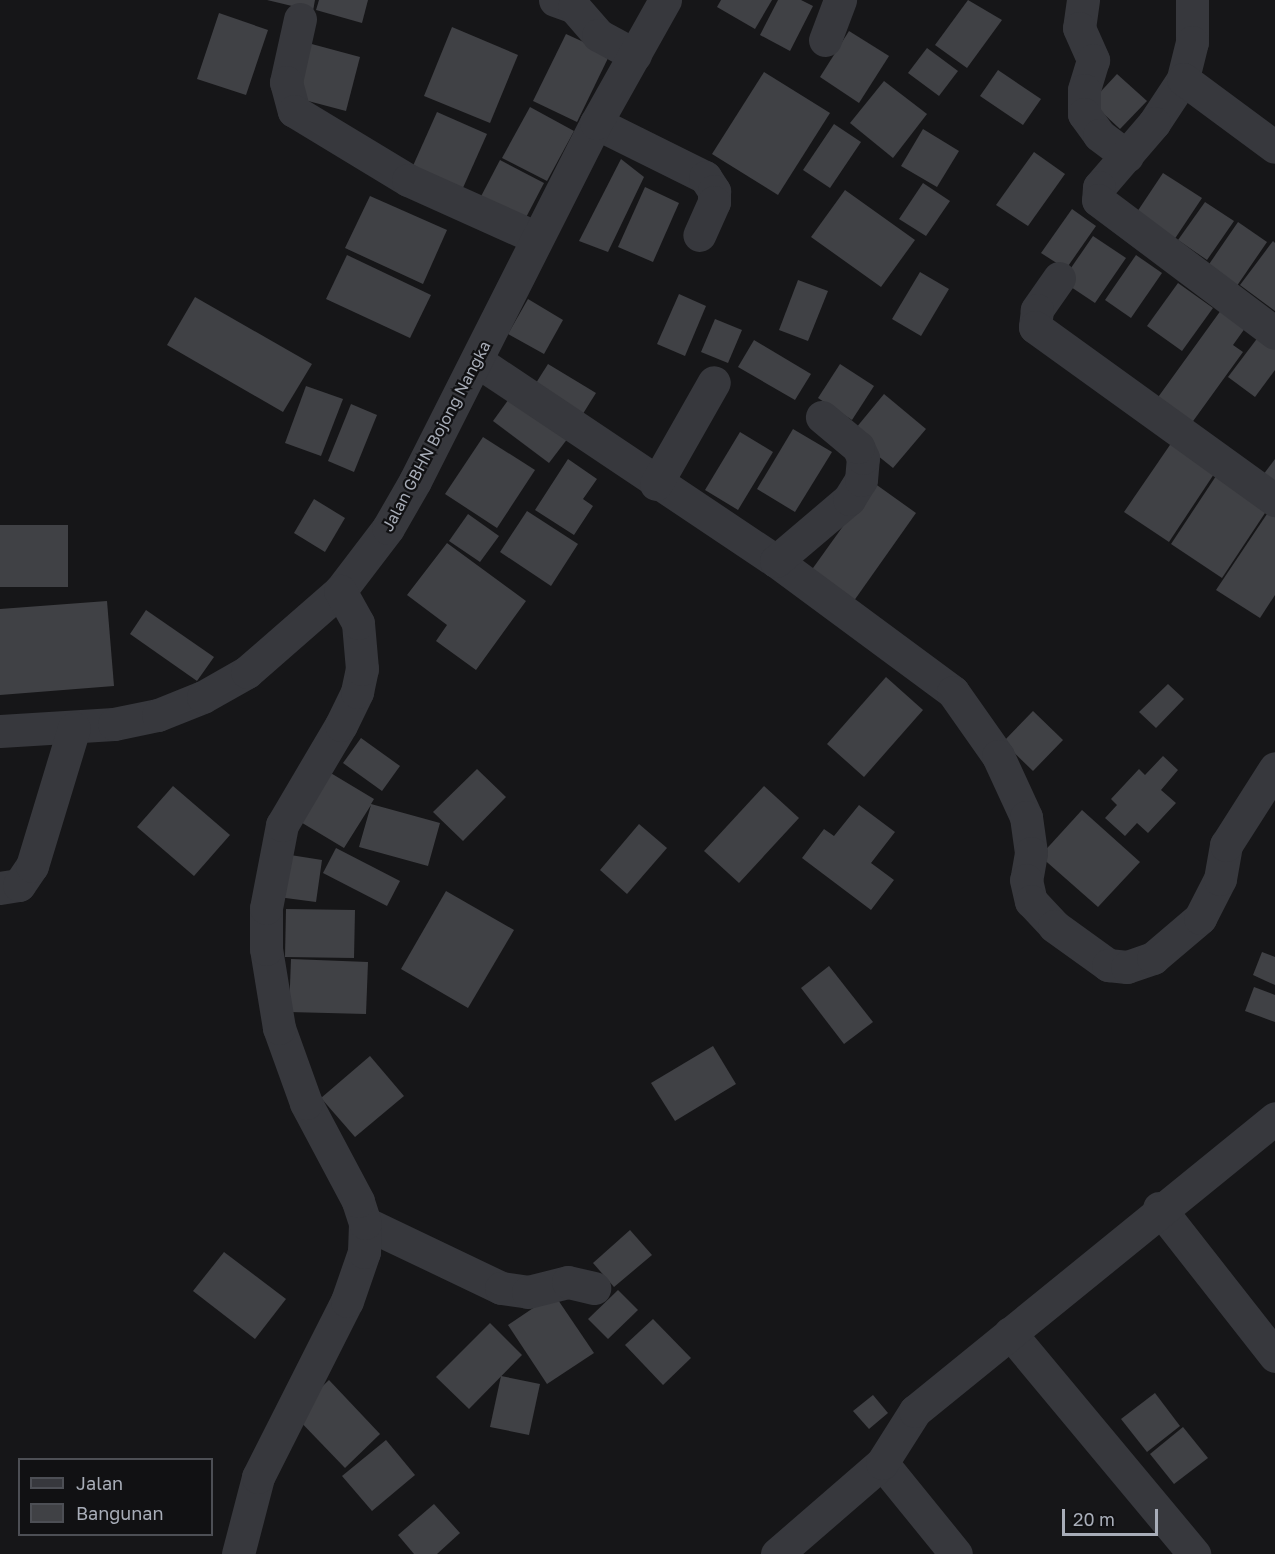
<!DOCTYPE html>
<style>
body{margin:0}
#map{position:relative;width:1275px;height:1554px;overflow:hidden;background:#161618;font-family:"Golos Text",sans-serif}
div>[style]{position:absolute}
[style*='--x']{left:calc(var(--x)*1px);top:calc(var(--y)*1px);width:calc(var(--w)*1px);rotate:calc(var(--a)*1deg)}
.building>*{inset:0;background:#404145}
.minor>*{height:33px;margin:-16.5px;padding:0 16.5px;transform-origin:16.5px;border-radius:16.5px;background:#37383d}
span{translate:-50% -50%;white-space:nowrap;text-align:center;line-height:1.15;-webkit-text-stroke:4.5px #111113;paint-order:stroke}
.street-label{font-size:16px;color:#a8adb8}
.legend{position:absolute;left:18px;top:1458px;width:195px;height:78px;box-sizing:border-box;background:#111113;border:2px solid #4d4f55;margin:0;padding:8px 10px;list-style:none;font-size:18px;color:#a8adb8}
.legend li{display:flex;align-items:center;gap:12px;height:30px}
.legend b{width:30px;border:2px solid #4d4f55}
.scale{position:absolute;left:1062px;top:1509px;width:96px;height:27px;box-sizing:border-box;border:3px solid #a8adb8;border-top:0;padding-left:8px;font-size:18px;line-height:21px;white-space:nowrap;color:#a8adb8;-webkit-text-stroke:4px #111113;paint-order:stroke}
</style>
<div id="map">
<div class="building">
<div style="clip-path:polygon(267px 0,315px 0,313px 11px)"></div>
<div style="clip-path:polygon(319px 0,368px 0,362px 23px,316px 10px)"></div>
<div style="clip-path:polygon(721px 0,772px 0,755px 29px,717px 7px)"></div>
<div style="clip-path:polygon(778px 0,801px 0,813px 6px,790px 51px,760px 35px)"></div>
<div style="clip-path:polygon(968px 0,1002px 20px,967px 68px,935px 45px)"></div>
<div style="clip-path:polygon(219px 13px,268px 30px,246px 95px,197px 79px)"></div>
<div style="clip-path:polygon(452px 27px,518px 55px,490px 123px,424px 96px)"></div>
<div style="clip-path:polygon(849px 31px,889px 56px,859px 103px,820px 77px)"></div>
<div style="clip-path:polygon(566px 34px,610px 54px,577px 122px,533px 101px)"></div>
<div style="clip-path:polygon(308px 43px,360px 57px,346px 111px,293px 97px)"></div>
<div style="clip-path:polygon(927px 48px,958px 71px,939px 96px,908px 73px)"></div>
<div style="clip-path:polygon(998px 70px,1041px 99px,1023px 125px,980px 96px)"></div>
<div style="clip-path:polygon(764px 72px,830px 113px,778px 195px,712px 154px)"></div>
<div style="clip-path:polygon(1117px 74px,1147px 101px,1120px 129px,1091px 102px)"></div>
<div style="clip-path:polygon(884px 81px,927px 114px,893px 158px,850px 123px)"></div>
<div style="clip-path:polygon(530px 107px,574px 131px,547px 181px,502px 158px)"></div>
<div style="clip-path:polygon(437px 112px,487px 134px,462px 190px,412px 168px)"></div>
<div style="clip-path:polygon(834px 124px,861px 142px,830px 188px,803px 170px)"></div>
<div style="clip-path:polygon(923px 129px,959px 151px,937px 187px,901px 166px)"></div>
<div style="clip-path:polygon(1034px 152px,1065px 174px,1028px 226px,996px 205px)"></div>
<div style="clip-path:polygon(621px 159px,644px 177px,608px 252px,579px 241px)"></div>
<div style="clip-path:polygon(500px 160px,544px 183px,521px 227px,477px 204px)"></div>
<div style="clip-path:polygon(1163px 173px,1202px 198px,1168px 249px,1129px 224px)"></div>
<div style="clip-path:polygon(923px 183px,950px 201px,926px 236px,899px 219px)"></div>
<div style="clip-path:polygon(645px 187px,679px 203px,653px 262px,618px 247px)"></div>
<div style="clip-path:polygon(845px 190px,915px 240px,881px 287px,811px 237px)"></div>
<div style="clip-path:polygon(370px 196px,447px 230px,423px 284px,345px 248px)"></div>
<div style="clip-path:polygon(1205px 202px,1234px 221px,1207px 260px,1178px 240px)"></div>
<div style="clip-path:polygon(1072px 209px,1096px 226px,1066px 269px,1041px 253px)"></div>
<div style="clip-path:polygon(1238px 222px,1267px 242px,1232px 293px,1203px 273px)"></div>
<div style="clip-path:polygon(1093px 236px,1126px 258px,1095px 303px,1062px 281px)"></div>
<div style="clip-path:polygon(1273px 241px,1275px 243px,1275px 311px,1240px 285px)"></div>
<div style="clip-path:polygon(347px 255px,431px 295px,410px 338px,326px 299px)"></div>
<div style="clip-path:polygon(1136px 255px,1162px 273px,1131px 318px,1105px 300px)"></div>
<div style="clip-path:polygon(920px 272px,949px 289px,921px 336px,892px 319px)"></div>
<div style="clip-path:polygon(798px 280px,828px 291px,808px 341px,779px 330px)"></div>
<div style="clip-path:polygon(1178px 283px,1213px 308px,1182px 351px,1147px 326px)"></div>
<div style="clip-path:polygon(679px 294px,706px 306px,685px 356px,657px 344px)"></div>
<div style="clip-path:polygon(195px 297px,312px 364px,283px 412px,167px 345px)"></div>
<div style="clip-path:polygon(528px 299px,563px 320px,544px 354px,508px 334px)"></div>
<div style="clip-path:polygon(1224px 306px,1248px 324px,1233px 345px,1243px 352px,1191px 424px,1156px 400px)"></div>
<div style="clip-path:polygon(715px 319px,742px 330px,728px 363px,701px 352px)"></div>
<div style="clip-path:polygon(1262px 332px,1275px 342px,1275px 370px,1255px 397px,1228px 377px)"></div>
<div style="clip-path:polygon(754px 340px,811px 374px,795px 400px,738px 367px)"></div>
<div style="clip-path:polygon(548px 364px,596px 393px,579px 420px,531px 391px)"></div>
<div style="clip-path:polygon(840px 364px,874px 386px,852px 420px,818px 398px)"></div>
<div style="clip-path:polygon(306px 386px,343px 399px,321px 456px,285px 443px)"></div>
<div style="clip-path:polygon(884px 394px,926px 429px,893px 468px,851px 434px)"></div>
<div style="clip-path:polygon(511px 396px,568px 438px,549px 463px,493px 421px)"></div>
<div style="clip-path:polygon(351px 404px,377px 415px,354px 472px,328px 461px)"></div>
<div style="clip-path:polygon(793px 429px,832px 452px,795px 512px,757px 489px)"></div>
<div style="clip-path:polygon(740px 432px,773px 452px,738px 510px,705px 490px)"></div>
<div style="clip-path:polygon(483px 437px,535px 470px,497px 528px,445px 494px)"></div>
<div style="clip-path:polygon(1172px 442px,1216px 471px,1169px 542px,1124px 512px)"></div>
<div style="clip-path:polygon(568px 459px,597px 479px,583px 499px,593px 506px,574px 535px,535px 510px)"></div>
<div style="clip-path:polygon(1275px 459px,1275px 484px,1263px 475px)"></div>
<div style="clip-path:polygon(1218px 473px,1269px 507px,1222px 578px,1171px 544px)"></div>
<div style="clip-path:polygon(874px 483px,916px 513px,851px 605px,808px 575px)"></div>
<div style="clip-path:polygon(314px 499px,345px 518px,325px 552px,294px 533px)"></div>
<div style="clip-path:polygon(1271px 508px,1275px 510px,1275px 595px,1260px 618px,1216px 590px)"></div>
<div style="clip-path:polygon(527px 511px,578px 544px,551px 586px,500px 552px)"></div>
<div style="clip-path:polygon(468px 514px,499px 536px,480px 562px,449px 541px)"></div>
<div style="clip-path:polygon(0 525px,68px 525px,68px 587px,0 587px)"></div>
<div style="clip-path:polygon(447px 543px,526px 601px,476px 670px,436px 641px,447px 625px,407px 595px)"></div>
<div style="clip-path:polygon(107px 601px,114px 686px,0 695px,0 609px)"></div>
<div style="clip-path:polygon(146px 610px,214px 657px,197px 681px,130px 634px)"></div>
<div style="clip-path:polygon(886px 677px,923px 710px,864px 777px,827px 744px)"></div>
<div style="clip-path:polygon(1168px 684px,1184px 699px,1156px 728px,1139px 712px)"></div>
<div style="clip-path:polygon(1033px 711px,1063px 740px,1033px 771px,1003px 742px)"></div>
<div style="clip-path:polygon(361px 738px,400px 766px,382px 791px,343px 763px)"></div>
<div style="clip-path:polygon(1163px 756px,1178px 770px,1161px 790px,1176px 803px,1148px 833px,1137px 823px,1125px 836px,1105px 818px,1117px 805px,1111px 799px,1139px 769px,1145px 775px)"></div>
<div style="clip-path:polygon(477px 769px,506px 797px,463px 841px,433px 812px)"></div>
<div style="clip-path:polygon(329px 772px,374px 799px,371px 804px,440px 823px,428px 866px,359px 847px,371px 805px,344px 848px,299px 821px)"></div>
<div style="clip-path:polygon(173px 786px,230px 835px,194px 876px,137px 827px)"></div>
<div style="clip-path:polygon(764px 786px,799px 818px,739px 883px,704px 851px)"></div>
<div style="clip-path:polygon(859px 805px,895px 832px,871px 863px,894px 880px,871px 910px,802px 858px,824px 829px,834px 836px)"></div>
<div style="clip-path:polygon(1082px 810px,1140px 862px,1098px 907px,1040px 856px)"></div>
<div style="clip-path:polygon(639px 824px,667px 848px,627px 894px,600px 870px)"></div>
<div style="clip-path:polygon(336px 848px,400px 881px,387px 906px,323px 873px)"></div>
<div style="clip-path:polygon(284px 854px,322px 860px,316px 902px,278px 897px)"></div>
<div style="clip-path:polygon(446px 891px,514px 930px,468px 1008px,401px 969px)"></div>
<div style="clip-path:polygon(286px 909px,355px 910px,354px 958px,285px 957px)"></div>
<div style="clip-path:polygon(1262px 952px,1275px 957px,1275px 985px,1253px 975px)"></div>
<div style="clip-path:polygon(291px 959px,368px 962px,366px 1014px,289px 1012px)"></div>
<div style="clip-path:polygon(829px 966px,873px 1022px,844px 1044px,801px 988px)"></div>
<div style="clip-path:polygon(1254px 987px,1275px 995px,1275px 1022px,1245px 1011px)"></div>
<div style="clip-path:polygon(713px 1046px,736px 1084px,675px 1121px,651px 1083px)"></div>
<div style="clip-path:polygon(370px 1056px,404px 1096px,355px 1137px,321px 1098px)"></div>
<div style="clip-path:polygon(630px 1230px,652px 1255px,614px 1287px,593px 1263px)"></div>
<div style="clip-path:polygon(224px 1252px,286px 1299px,255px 1339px,193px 1291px)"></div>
<div style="clip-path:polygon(618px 1290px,638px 1310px,608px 1339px,588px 1319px)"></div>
<div style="clip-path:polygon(554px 1294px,594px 1353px,547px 1384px,508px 1325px)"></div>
<div style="clip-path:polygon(653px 1319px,691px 1358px,663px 1385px,625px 1345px)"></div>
<div style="clip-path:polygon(490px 1323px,522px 1355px,469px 1409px,436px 1377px)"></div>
<div style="clip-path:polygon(501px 1376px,540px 1384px,529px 1435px,490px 1427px)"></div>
<div style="clip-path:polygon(329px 1380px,380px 1434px,345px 1468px,293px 1414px)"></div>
<div style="clip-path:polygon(1155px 1393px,1180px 1426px,1147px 1452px,1121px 1419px)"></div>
<div style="clip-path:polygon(873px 1395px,888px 1413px,869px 1429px,853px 1411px)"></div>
<div style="clip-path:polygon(1183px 1427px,1208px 1458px,1174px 1484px,1150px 1454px)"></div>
<div style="clip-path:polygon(386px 1440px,415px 1475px,372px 1511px,342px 1476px)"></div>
<div style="clip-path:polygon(434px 1504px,460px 1533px,437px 1554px,414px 1554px,398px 1535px)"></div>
</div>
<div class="minor">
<div style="--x:555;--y:0;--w:20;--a:20"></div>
<div style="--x:574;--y:7;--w:37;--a:49"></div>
<div style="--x:598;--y:35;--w:42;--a:28.4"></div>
<div style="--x:1083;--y:0;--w:28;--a:98"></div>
<div style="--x:1079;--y:28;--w:35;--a:66"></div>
<div style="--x:1093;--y:60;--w:31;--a:107"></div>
<div style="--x:1084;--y:90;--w:24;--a:90"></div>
<div style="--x:1084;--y:114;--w:26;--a:54"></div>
<div style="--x:1099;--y:135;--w:35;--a:37"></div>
<div style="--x:1192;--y:0;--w:42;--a:90"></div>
<div style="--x:1192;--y:42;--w:38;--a:104"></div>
<div style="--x:1183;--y:79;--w:53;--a:123.4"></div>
<div style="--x:1154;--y:123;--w:84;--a:130.7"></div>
<div style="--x:1099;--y:187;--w:13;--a:94"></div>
<div style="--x:1098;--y:200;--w:221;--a:36.9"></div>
<div style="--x:300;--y:19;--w:65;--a:102.5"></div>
<div style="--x:286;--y:82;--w:30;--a:75"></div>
<div style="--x:294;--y:111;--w:133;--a:31.2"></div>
<div style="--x:408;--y:180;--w:141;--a:24.2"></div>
<div style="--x:825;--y:40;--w:43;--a:-69.4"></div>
<div style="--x:1183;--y:79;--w:114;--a:36.5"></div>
<div style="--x:596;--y:123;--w:122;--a:26.4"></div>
<div style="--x:705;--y:177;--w:17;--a:57"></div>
<div style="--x:714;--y:191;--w:11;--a:90"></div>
<div style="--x:714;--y:202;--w:36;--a:114"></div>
<div style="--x:1059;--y:278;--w:39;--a:125"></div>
<div style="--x:1037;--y:310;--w:17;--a:97"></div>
<div style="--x:1035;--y:327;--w:296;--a:35.8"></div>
<div style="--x:477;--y:361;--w:360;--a:33.8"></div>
<div style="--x:776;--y:561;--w:220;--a:36.5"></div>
<div style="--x:953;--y:692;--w:78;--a:54.9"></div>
<div style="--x:998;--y:756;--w:67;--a:65.3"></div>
<div style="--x:1026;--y:817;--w:36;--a:82"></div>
<div style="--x:1031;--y:853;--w:27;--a:100"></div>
<div style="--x:1026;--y:880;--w:22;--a:77"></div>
<div style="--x:1031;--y:901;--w:34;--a:47"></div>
<div style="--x:1054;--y:926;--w:67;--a:35.8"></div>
<div style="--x:1108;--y:965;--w:19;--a:6"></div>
<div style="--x:1127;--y:967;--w:28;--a:-19"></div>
<div style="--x:1153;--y:958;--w:62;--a:-40.4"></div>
<div style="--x:1200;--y:918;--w:44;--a:-62.9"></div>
<div style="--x:1220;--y:879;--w:35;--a:-80"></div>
<div style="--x:1226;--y:845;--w:91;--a:-57.5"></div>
<div style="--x:656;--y:484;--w:117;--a:-60.4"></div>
<div style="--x:776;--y:561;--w:96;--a:-40.3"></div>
<div style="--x:849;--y:499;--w:22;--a:-58"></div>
<div style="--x:861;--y:480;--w:22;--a:-85"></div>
<div style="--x:863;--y:458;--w:12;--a:-114"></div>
<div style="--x:858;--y:447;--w:47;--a:-140.2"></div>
<div style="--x:0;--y:731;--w:114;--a:-3.5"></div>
<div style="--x:114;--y:724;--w:45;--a:-11.6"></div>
<div style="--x:158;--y:715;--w:48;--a:-21.8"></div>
<div style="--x:203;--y:697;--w:51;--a:-29.6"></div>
<div style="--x:247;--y:672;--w:123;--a:-41.1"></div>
<div style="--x:340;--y:591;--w:79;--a:-52.7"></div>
<div style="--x:388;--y:528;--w:54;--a:-60.1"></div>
<div style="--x:415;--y:481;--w:401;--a:-63.2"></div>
<div style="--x:596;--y:123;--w:141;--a:-60.7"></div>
<div style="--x:0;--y:888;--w:19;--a:-9"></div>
<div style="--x:19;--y:885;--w:23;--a:-56"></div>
<div style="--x:32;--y:866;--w:144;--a:-73.1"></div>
<div style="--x:1159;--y:1208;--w:188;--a:51.9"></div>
<div style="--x:365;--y:1223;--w:151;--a:25.5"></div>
<div style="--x:501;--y:1288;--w:27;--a:8"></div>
<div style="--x:528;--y:1292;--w:41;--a:-14"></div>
<div style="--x:568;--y:1282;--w:27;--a:13"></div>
<div style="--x:1010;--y:1333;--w:288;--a:50.2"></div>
<div style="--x:882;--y:1463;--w:117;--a:50.9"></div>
<div style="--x:238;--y:1554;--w:80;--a:-75.4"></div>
<div style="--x:258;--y:1477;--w:197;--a:-63.2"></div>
<div style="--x:347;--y:1301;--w:52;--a:-70.9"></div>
<div style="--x:364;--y:1252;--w:29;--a:-88"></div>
<div style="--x:365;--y:1223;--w:23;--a:-108"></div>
<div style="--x:358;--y:1201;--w:111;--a:-118"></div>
<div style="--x:306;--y:1103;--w:80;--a:-109.8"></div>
<div style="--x:279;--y:1028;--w:80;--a:-99.3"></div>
<div style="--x:266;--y:949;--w:41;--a:-90"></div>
<div style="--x:266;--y:908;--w:85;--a:-79.1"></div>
<div style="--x:282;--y:825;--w:116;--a:-59.5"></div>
<div style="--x:341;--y:725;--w:37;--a:-64"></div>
<div style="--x:357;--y:692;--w:24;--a:-78"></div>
<div style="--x:362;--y:669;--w:46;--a:-95"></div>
<div style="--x:358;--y:623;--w:37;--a:-119"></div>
<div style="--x:777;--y:1554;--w:139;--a:-40.9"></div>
<div style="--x:882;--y:1463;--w:62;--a:-57.6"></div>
<div style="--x:915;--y:1411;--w:464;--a:-39.1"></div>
</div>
<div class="street-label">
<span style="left:436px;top:436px;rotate:-62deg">Jalan GBHN Bojong Nangka</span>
</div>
<ul class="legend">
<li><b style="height:8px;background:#37383d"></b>Jalan</li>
<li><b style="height:16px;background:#404145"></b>Bangunan</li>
</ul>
<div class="scale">20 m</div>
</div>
